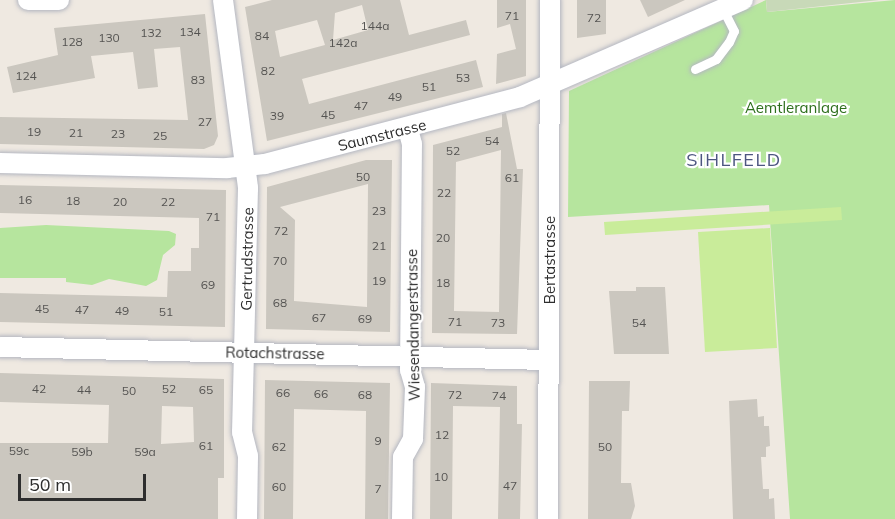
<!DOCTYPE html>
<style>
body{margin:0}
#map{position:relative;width:895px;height:519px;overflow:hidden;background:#efe9e1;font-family:Mulish,sans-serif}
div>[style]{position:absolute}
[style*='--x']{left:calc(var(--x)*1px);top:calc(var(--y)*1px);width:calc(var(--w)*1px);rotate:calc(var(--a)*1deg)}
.green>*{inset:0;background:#b6e59e}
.cemetery>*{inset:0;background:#c8d9b8}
.pitch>*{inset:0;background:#c9ec9a}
.building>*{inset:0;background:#cbc7bf}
.roads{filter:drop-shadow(0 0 2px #b4b7c1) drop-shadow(0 0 2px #b4b7c1)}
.lane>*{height:9px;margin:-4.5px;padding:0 4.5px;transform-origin:4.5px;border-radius:4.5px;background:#fff}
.street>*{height:20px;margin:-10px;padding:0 10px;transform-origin:10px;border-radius:10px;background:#fff}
span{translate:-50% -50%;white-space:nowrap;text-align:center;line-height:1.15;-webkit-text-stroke:4.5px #fff;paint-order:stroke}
.number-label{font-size:12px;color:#555452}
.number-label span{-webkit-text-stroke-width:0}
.park-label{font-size:15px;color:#2c6e1b}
.street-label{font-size:15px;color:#2e2e2e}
.quarter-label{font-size:18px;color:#4d5680;letter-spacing:1.5px}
.scale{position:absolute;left:18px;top:474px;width:128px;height:27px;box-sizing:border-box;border:3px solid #2e2e2e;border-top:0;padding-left:8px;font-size:18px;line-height:21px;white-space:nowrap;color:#2e2e2e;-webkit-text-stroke:4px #fff;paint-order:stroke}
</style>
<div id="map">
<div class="green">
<div style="clip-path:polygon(766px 0,767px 12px,895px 0,895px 519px,790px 519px,769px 205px,568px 217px,569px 91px)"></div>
<div style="clip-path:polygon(46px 225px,169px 231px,176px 234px,175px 245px,163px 255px,157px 280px,146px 286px,109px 279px,92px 285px,66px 282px,66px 278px,0 278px,0 228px)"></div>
</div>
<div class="cemetery">
<div style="clip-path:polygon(766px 0,879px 0,767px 12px)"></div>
</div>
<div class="pitch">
<div style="clip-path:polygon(841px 207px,842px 220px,605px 235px,604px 222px)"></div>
<div style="clip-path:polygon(770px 228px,777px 348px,705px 352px,698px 232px)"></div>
</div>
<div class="building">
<div style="clip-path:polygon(evenodd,272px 0,400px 0,409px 35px,466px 20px,470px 35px,302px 79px,309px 104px,476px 60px,483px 87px,267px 141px,245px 7px,272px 0,362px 5px,368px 30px,333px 40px,335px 13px,362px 5px,272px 0,317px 20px,325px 45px,280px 57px,275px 31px,317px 20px)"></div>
<div style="clip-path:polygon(497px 0,526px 0,526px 76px,496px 84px,497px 54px,516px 49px,510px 24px,497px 28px)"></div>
<div style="clip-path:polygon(577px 0,606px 0,606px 34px,577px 38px)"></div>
<div style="clip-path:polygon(640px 0,685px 0,648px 17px)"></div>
<div style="clip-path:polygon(205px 14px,218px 136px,214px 145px,204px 149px,0 144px,0 117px,188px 120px,180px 47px,154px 49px,158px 87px,138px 89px,133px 52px,91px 56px,95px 78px,13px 93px,7px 67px,58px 55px,54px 28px)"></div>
<div style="clip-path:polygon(evenodd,506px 113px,517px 169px,523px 169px,517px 334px,432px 333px,433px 145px,502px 127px,502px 114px,506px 113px,501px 150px,499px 312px,454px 311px,456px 162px,501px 150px)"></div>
<div style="clip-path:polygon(evenodd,366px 160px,392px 160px,390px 332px,266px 329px,267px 187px,366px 160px,368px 184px,367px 307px,294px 301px,295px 220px,280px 207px,368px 184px)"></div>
<div style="clip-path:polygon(0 185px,226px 190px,225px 327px,0 322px,0 293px,167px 297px,168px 271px,191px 271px,191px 248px,199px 248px,199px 218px,0 213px)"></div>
<div style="clip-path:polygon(636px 287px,665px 287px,669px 354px,614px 354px,609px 291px,636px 291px)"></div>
<div style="clip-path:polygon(evenodd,0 373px,224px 379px,224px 478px,218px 478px,218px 519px,0 519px,0 443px,108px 443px,109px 405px,0 402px,0 373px,162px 406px,193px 407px,194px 442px,161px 444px,162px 406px)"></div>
<div style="clip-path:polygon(265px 380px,390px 383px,388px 519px,365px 519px,366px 411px,294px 409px,293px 519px,264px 519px)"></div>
<div style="clip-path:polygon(589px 381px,630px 381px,629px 411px,622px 411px,621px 483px,631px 483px,635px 506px,631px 519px,588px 519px)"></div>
<div style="clip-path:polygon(431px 383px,517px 386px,517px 424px,522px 424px,520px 519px,498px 519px,500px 407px,453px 406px,452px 519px,430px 519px)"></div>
<div style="clip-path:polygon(757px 399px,758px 417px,764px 416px,764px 426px,769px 426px,770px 446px,766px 447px,766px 457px,761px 457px,763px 489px,769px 489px,769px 499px,774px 498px,775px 519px,733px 519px,729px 401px)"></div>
</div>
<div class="roads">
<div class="lane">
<div style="--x:695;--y:69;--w:23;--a:-25"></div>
<div style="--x:716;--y:59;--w:21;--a:-53"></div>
<div style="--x:729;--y:42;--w:12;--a:-66"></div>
<div style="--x:734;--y:31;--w:25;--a:-117"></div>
</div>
<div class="street">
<div style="--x:28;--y:0;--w:31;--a:0"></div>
<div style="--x:223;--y:0;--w:190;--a:82.4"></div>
<div style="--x:248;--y:188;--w:244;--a:91.4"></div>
<div style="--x:242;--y:432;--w:25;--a:76"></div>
<div style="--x:248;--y:456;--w:63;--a:90.9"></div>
<div style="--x:0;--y:163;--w:227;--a:1.3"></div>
<div style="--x:227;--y:168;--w:38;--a:-6"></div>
<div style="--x:265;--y:164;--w:264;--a:-14.7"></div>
<div style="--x:520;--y:97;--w:243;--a:-23.5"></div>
<div style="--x:0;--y:347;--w:549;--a:1.36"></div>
<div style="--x:402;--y:519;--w:62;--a:-89.1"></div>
<div style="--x:403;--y:457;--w:21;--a:-61"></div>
<div style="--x:413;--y:439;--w:52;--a:-87.8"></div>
<div style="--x:415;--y:387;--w:18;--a:-106"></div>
<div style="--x:410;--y:370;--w:226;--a:-89.5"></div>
<div style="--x:412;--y:144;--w:16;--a:-105"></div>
<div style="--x:548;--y:519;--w:519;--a:-89.78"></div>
</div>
</div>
<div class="number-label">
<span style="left:512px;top:16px">71</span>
<span style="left:594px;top:18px">72</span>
<span style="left:375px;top:26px">144a</span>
<span style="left:190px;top:32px">134</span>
<span style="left:151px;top:33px">132</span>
<span style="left:262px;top:36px">84</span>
<span style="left:109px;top:38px">130</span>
<span style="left:72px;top:42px">128</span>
<span style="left:343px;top:43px">142a</span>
<span style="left:268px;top:71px">82</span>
<span style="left:26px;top:76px">124</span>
<span style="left:463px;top:78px">53</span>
<span style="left:198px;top:80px">83</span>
<span style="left:429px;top:87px">51</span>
<span style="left:395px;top:97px">49</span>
<span style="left:361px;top:106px">47</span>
<span style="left:328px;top:115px">45</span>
<span style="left:277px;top:116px">39</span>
<span style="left:205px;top:122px">27</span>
<span style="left:34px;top:132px">19</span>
<span style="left:76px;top:133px">21</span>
<span style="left:118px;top:134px">23</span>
<span style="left:160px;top:136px">25</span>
<span style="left:492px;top:141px">54</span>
<span style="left:453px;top:151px">52</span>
<span style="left:363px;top:177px">50</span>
<span style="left:512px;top:178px">61</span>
<span style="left:444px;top:193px">22</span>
<span style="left:25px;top:200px">16</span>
<span style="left:73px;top:201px">18</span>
<span style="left:120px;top:202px">20</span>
<span style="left:168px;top:202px">22</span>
<span style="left:379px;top:211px">23</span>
<span style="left:213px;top:217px">71</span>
<span style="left:281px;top:231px">72</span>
<span style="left:443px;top:238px">20</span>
<span style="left:379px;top:246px">21</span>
<span style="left:280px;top:261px">70</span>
<span style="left:379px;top:281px">19</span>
<span style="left:443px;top:283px">18</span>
<span style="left:208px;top:285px">69</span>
<span style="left:280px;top:303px">68</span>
<span style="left:42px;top:309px">45</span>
<span style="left:82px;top:310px">47</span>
<span style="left:122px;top:311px">49</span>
<span style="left:166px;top:312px">51</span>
<span style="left:319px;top:318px">67</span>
<span style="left:365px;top:319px">69</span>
<span style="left:455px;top:322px">71</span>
<span style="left:498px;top:323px">73</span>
<span style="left:639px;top:323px">54</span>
<span style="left:39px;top:389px">42</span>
<span style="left:169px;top:389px">52</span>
<span style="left:84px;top:390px">44</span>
<span style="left:206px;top:390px">65</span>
<span style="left:129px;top:391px">50</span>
<span style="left:283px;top:393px">66</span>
<span style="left:321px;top:394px">66</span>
<span style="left:365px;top:395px">68</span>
<span style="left:455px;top:395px">72</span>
<span style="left:499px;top:396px">74</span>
<span style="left:442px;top:435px">12</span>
<span style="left:378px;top:441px">9</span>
<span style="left:206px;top:446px">61</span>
<span style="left:279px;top:447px">62</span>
<span style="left:605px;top:447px">50</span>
<span style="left:19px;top:451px">59c</span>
<span style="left:82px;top:452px">59b</span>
<span style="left:145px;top:452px">59a</span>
<span style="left:441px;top:477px">10</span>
<span style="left:510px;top:486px">47</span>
<span style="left:279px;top:487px">60</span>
<span style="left:378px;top:489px">7</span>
</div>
<div class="park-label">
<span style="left:796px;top:108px">Aemtleranlage</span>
</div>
<div class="street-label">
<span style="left:382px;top:135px;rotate:-14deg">Saumstrasse</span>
<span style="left:247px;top:259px;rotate:-89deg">Gertrudstrasse</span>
<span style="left:550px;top:260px;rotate:-90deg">Bertastrasse</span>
<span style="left:413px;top:325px;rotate:-91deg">Wiesendangerstrasse</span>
<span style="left:275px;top:353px;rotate:1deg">Rotachstrasse</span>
</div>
<div class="quarter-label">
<span style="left:734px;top:160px">SIHLFELD</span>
</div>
<div class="scale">50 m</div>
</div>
